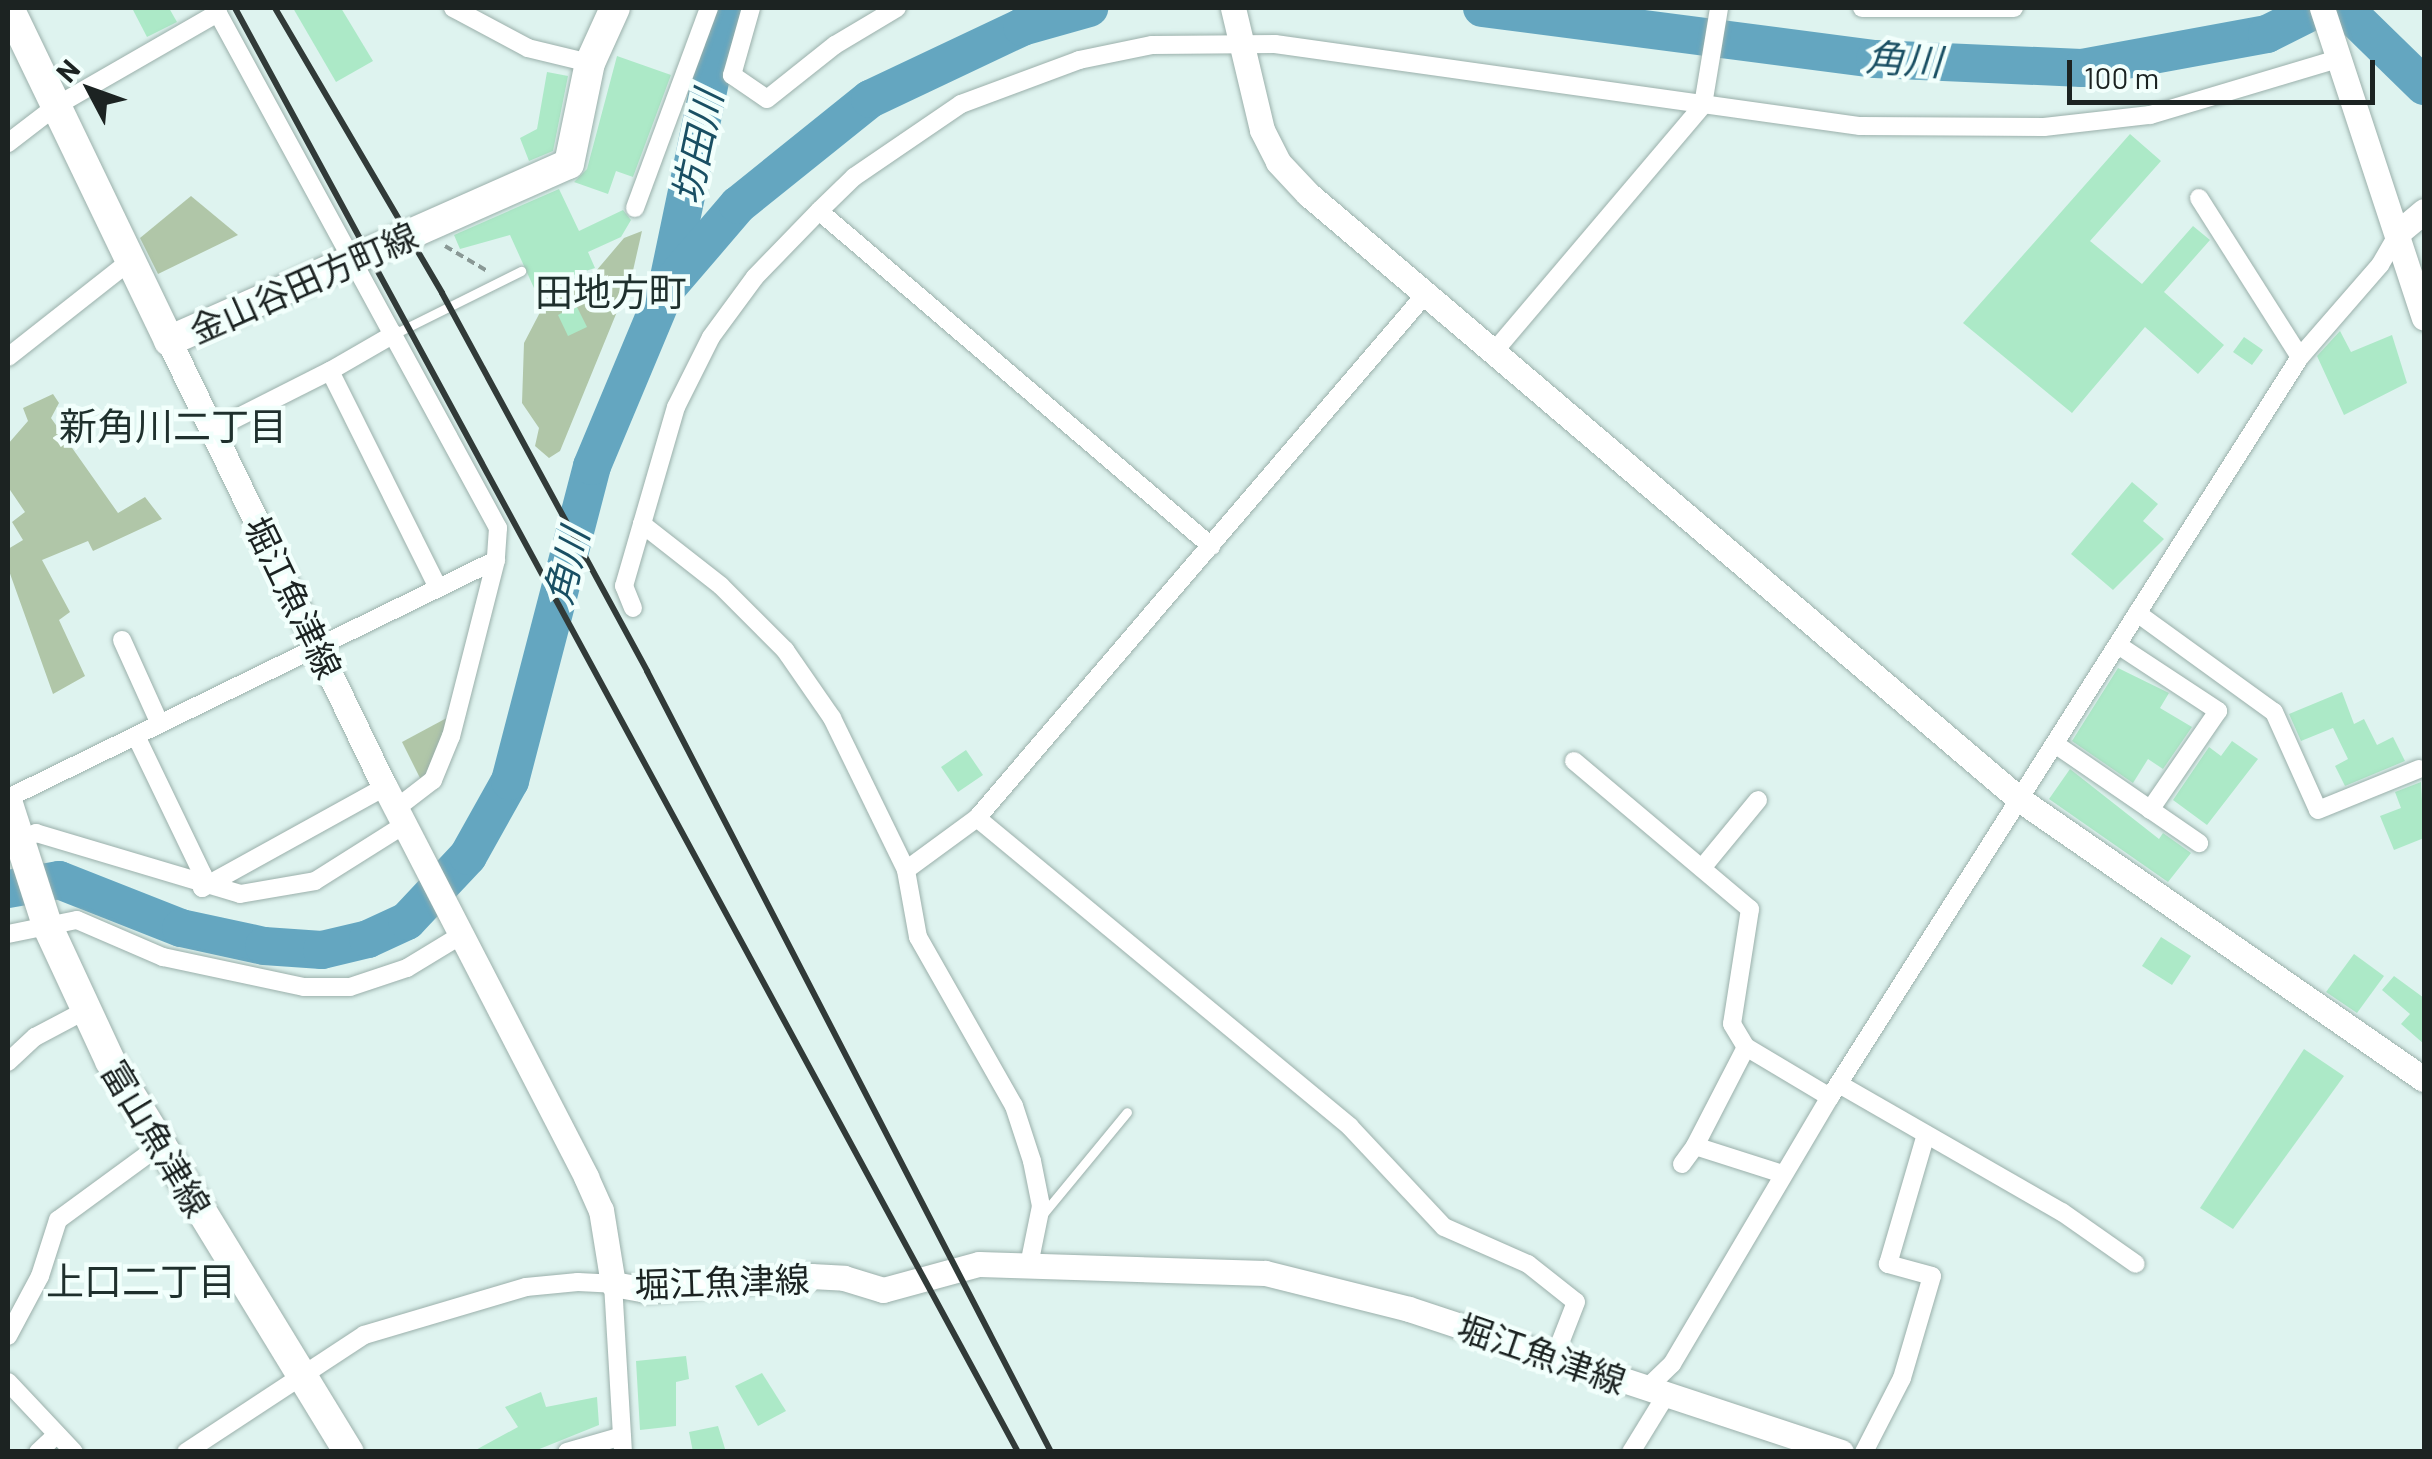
<!DOCTYPE html>
<meta charset="utf-8">
<style>
body{margin:0}
#map{position:relative;width:2432px;height:1459px;overflow:hidden;background:#def3ef;font-family:Barlow,"Noto Sans JP",sans-serif}
div>[style]{position:absolute}
[style*='--x']{left:calc(var(--x)*1px);top:calc(var(--y)*1px);width:calc(var(--w)*1px);rotate:calc(var(--a)*1deg)}
.green>*{inset:0;background:#b0c6a8}
.river>*{height:38px;margin:-19px;padding:0 19px;transform-origin:19px;border-radius:19px;background:#64a6c0}
.building>*{inset:0;background:#ace9c7}
.path>*{height:4px;margin-top:-2px;transform-origin:0;background:repeating-linear-gradient(90deg,#899895 0 8px,transparent 0 13px)}
.roads{filter:drop-shadow(0 0 2px #9bb0ab) drop-shadow(0 0 2px #9bb0ab)}
.lane>*{height:9px;margin:-4.5px;padding:0 4.5px;transform-origin:4.5px;border-radius:4.5px;background:#fff}
.street>*{height:18px;margin:-9px;padding:0 9px;transform-origin:9px;border-radius:9px;background:#fff}
.secondary>*{height:25px;margin:-12.5px;padding:0 12.5px;transform-origin:12.5px;border-radius:12.5px;background:#fff}
.primary>*{height:30px;margin:-15px;padding:0 15px;transform-origin:15px;border-radius:15px;background:#fff}
.rail>*{height:6px;margin:-3px;padding:0 3px;transform-origin:3px;border-radius:3px;background:#313a38}
span{translate:-50% -50%;white-space:nowrap;text-align:center;line-height:1.15;-webkit-text-stroke:9px #f2fffc;paint-order:stroke}
.street-label{font-size:35px;color:#1c2322}
.water-label{font-size:38px;color:#194f63;font-style:italic}
.neighbourhood-label{font-size:38px;color:#1f302d}
.frame{position:absolute;inset:0;border:10px solid #1c2322;pointer-events:none}
.north{position:absolute;left:40px;top:40px;width:100px;height:100px;-webkit-text-stroke:8px #f2fffc;paint-order:stroke;rotate:311deg;font-size:28px;font-weight:700;line-height:40px;text-align:center;color:#1c2322}
.north::after{content:'';display:block;margin:auto;width:35px;height:45px;background:#1c2322;clip-path:polygon(50% 0,100% 100%,50% 72%,0 100%)}
.scale{position:absolute;left:2067px;top:60px;width:308px;height:45px;box-sizing:border-box;border:5px solid #1c2322;border-top:0;padding-left:12px;font-size:30px;line-height:35px;white-space:nowrap;color:#1c2322;-webkit-text-stroke:8px #f2fffc;paint-order:stroke}
</style>
<div id="map">
<div class="green">
<div style="clip-path:polygon(191px 196px,238px 235px,158px 274px,140px 238px)"></div>
<div style="clip-path:polygon(642px 231px,632px 275px,560px 451px,549px 458px,535px 446px,539px 428px,522px 403px,524px 343px,549px 295px,596px 271px,624px 238px)"></div>
<div style="clip-path:polygon(53px 394px,59px 403px,51px 418px,118px 513px,145px 497px,162px 519px,93px 551px,88px 541px,42px 560px,70px 612px,59px 620px,85px 676px,53px 694px,8px 568px,8px 549px,23px 540px,12px 522px,25px 512px,8px 487px,8px 444px,28px 421px,23px 408px)"></div>
<div style="clip-path:polygon(456px 713px,425px 788px,402px 742px)"></div>
</div>
<div class="river">
<div style="--x:1482;--y:8;--w:396;--a:7.4"></div>
<div style="--x:1875;--y:59;--w:207;--a:2.5"></div>
<div style="--x:2082;--y:68;--w:188;--a:-10.4"></div>
<div style="--x:2267;--y:34;--w:58;--a:-26.6"></div>
<div style="--x:2344;--y:8;--w:112;--a:44.3"></div>
<div style="--x:667;--y:287;--w:215;--a:-78.2"></div>
<div style="--x:711;--y:77;--w:73;--a:-70.1"></div>
<div style="--x:8;--y:889;--w:52;--a:-10"></div>
<div style="--x:59;--y:880;--w:131;--a:21.5"></div>
<div style="--x:181;--y:928;--w:85;--a:12.2"></div>
<div style="--x:264;--y:946;--w:58;--a:3.9"></div>
<div style="--x:322;--y:950;--w:47;--a:-13.4"></div>
<div style="--x:368;--y:939;--w:43;--a:-24.8"></div>
<div style="--x:407;--y:921;--w:89;--a:-46.8"></div>
<div style="--x:468;--y:856;--w:86;--a:-60.8"></div>
<div style="--x:510;--y:781;--w:325;--a:-75.4"></div>
<div style="--x:592;--y:466;--w:192;--a:-67.3"></div>
<div style="--x:666;--y:289;--w:111;--a:-49.4"></div>
<div style="--x:738;--y:205;--w:169;--a:-38.8"></div>
<div style="--x:870;--y:99;--w:168;--a:-25.3"></div>
<div style="--x:1022;--y:27;--w:70;--a:-15.8"></div>
</div>
<div class="building">
<div style="clip-path:polygon(132px 8px,169px 8px,177px 22px,147px 37px)"></div>
<div style="clip-path:polygon(293px 8px,341px 8px,373px 61px,336px 82px)"></div>
<div style="clip-path:polygon(617px 56px,671px 75px,633px 177px,616px 171px,608px 194px,574px 182px,587px 169px)"></div>
<div style="clip-path:polygon(547px 72px,568px 76px,553px 151px,529px 161px,520px 138px,537px 129px)"></div>
<div style="clip-path:polygon(2130px 134px,2161px 161px,2090px 241px,2142px 284px,2193px 226px,2210px 240px,2164px 292px,2224px 345px,2198px 374px,2145px 327px,2072px 413px,1963px 323px)"></div>
<div style="clip-path:polygon(559px 189px,579px 231px,623px 210px,631px 220px,621px 237px,588px 252px,595px 268px,534px 288px,510px 235px,460px 249px,454px 235px)"></div>
<div style="clip-path:polygon(576px 305px,587px 327px,568px 336px,558px 315px)"></div>
<div style="clip-path:polygon(2340px 331px,2351px 352px,2392px 335px,2407px 383px,2344px 415px,2317px 356px)"></div>
<div style="clip-path:polygon(2244px 337px,2263px 350px,2252px 365px,2233px 352px)"></div>
<div style="clip-path:polygon(2132px 482px,2158px 504px,2143px 521px,2164px 539px,2113px 590px,2071px 554px)"></div>
<div style="clip-path:polygon(2118px 668px,2169px 693px,2160px 708px,2192px 727px,2163px 769px,2148px 759px,2133px 783px,2072px 741px)"></div>
<div style="clip-path:polygon(2342px 692px,2354px 724px,2364px 719px,2377px 745px,2393px 737px,2405px 761px,2345px 786px,2335px 766px,2348px 759px,2333px 728px,2301px 741px,2289px 714px)"></div>
<div style="clip-path:polygon(2232px 741px,2258px 759px,2207px 825px,2173px 800px,2209px 747px,2221px 756px)"></div>
<div style="clip-path:polygon(966px 750px,983px 775px,958px 792px,941px 767px)"></div>
<div style="clip-path:polygon(2070px 769px,2159px 839px,2163px 833px,2191px 853px,2168px 882px,2049px 799px)"></div>
<div style="clip-path:polygon(2421px 782px,2424px 838px,2394px 850px,2380px 816px,2401px 808px,2395px 792px)"></div>
<div style="clip-path:polygon(2161px 937px,2191px 956px,2172px 985px,2142px 966px)"></div>
<div style="clip-path:polygon(2354px 954px,2384px 976px,2357px 1013px,2326px 992px)"></div>
<div style="clip-path:polygon(2394px 976px,2424px 998px,2424px 1044px,2401px 1024px,2410px 1014px,2382px 990px)"></div>
<div style="clip-path:polygon(2304px 1049px,2344px 1076px,2233px 1229px,2200px 1208px)"></div>
<div style="clip-path:polygon(686px 1356px,689px 1379px,676px 1382px,676px 1426px,640px 1430px,636px 1361px)"></div>
<div style="clip-path:polygon(762px 1373px,786px 1411px,758px 1426px,735px 1386px)"></div>
<div style="clip-path:polygon(541px 1392px,546px 1407px,597px 1397px,599px 1425px,532px 1452px,472px 1452px,518px 1427px,505px 1407px)"></div>
<div style="clip-path:polygon(718px 1426px,726px 1452px,693px 1452px,689px 1432px)"></div>
</div>
<div class="path">
<div style="--x:445;--y:246;--w:51;--a:30.6"></div>
</div>
<div class="roads">
<div class="lane">
<div style="--x:394;--y:334;--w:142;--a:-26.4"></div>
<div style="--x:1043;--y:1214;--w:132;--a:-50.5"></div>
</div>
<div class="street">
<div style="--x:215;--y:8;--w:592;--a:61.44"></div>
<div style="--x:498;--y:528;--w:32;--a:94"></div>
<div style="--x:496;--y:560;--w:182;--a:104.3"></div>
<div style="--x:451;--y:736;--w:48;--a:112.2"></div>
<div style="--x:433;--y:780;--w:44;--a:142.4"></div>
<div style="--x:453;--y:8;--w:85;--a:28.1"></div>
<div style="--x:528;--y:48;--w:64;--a:13.6"></div>
<div style="--x:751;--y:8;--w:70;--a:105.8"></div>
<div style="--x:732;--y:75;--w:42;--a:34.4"></div>
<div style="--x:767;--y:99;--w:87;--a:-38.5"></div>
<div style="--x:835;--y:45;--w:72;--a:-30.8"></div>
<div style="--x:1862;--y:8;--w:152;--a:0"></div>
<div style="--x:8;--y:143;--w:61;--a:-37.6"></div>
<div style="--x:56;--y:106;--w:187;--a:-29.9"></div>
<div style="--x:2199;--y:198;--w:188;--a:57.6"></div>
<div style="--x:635;--y:208;--w:213;--a:-69.7"></div>
<div style="--x:819;--y:211;--w:49;--a:-44.2"></div>
<div style="--x:854;--y:177;--w:130;--a:-34.3"></div>
<div style="--x:961;--y:104;--w:126;--a:-20.4"></div>
<div style="--x:1079;--y:60;--w:75;--a:-11.6"></div>
<div style="--x:1152;--y:45;--w:123;--a:-0.5"></div>
<div style="--x:1275;--y:44;--w:591;--a:7.98"></div>
<div style="--x:1860;--y:126;--w:184;--a:0.3"></div>
<div style="--x:2044;--y:127;--w:107;--a:-6.5"></div>
<div style="--x:2150;--y:115;--w:196;--a:-16.6"></div>
<div style="--x:394;--y:334;--w:74;--a:150"></div>
<div style="--x:330;--y:371;--w:242;--a:63.5"></div>
<div style="--x:1492;--y:354;--w:326;--a:-49.7"></div>
<div style="--x:1703;--y:105;--w:98;--a:-80.6"></div>
<div style="--x:8;--y:357;--w:155;--a:-38.2"></div>
<div style="--x:213;--y:430;--w:131;--a:-26.8"></div>
<div style="--x:642;--y:524;--w:122;--a:-73.8"></div>
<div style="--x:676;--y:407;--w:78;--a:-63.4"></div>
<div style="--x:711;--y:337;--w:74;--a:-53.7"></div>
<div style="--x:755;--y:277;--w:92;--a:-45.9"></div>
<div style="--x:819;--y:211;--w:516;--a:40.52"></div>
<div style="--x:633;--y:608;--w:24;--a:-112"></div>
<div style="--x:624;--y:586;--w:65;--a:-73.8"></div>
<div style="--x:642;--y:524;--w:100;--a:38.1"></div>
<div style="--x:721;--y:586;--w:91;--a:45"></div>
<div style="--x:785;--y:650;--w:83;--a:55.3"></div>
<div style="--x:832;--y:718;--w:169;--a:64"></div>
<div style="--x:2137;--y:613;--w:169;--a:35.9"></div>
<div style="--x:2274;--y:712;--w:107;--a:65.8"></div>
<div style="--x:2318;--y:810;--w:109;--a:-22.1"></div>
<div style="--x:122;--y:640;--w:92;--a:65.7"></div>
<div style="--x:2118;--y:645;--w:120;--a:33.4"></div>
<div style="--x:2218;--y:711;--w:120;--a:124.5"></div>
<div style="--x:136;--y:736;--w:154;--a:64.3"></div>
<div style="--x:203;--y:875;--w:13;--a:94"></div>
<div style="--x:2055;--y:744;--w:175;--a:34.5"></div>
<div style="--x:1574;--y:761;--w:230;--a:40.1"></div>
<div style="--x:1750;--y:909;--w:116;--a:98.9"></div>
<div style="--x:1732;--y:1024;--w:27;--a:59"></div>
<div style="--x:1746;--y:1047;--w:98;--a:30.8"></div>
<div style="--x:8;--y:798;--w:543;--a:-26"></div>
<div style="--x:977;--y:818;--w:484;--a:39.6"></div>
<div style="--x:1350;--y:1127;--w:137;--a:46.8"></div>
<div style="--x:1444;--y:1227;--w:92;--a:23.8"></div>
<div style="--x:1528;--y:1264;--w:61;--a:38.4"></div>
<div style="--x:1576;--y:1302;--w:58;--a:111.3"></div>
<div style="--x:13;--y:842;--w:25;--a:-21"></div>
<div style="--x:36;--y:833;--w:213;--a:16.6"></div>
<div style="--x:240;--y:894;--w:76;--a:-9.8"></div>
<div style="--x:315;--y:881;--w:109;--a:-32.2"></div>
<div style="--x:1702;--y:868;--w:88;--a:-50.5"></div>
<div style="--x:202;--y:888;--w:209;--a:-28.9"></div>
<div style="--x:8;--y:934;--w:70;--a:-11.5"></div>
<div style="--x:77;--y:920;--w:94;--a:23.3"></div>
<div style="--x:163;--y:957;--w:144;--a:12"></div>
<div style="--x:304;--y:987;--w:46;--a:0"></div>
<div style="--x:350;--y:987;--w:60;--a:-18.4"></div>
<div style="--x:407;--y:968;--w:66;--a:-31.3"></div>
<div style="--x:8;--y:1062;--w:37;--a:-43"></div>
<div style="--x:35;--y:1037;--w:58;--a:-27.9"></div>
<div style="--x:1839;--y:1084;--w:257;--a:29.9"></div>
<div style="--x:2062;--y:1212;--w:90;--a:35.1"></div>
<div style="--x:1695;--y:1146;--w:111;--a:-62.7"></div>
<div style="--x:1682;--y:1164;--w:22;--a:-54"></div>
<div style="--x:1695;--y:1146;--w:92;--a:17.7"></div>
<div style="--x:1029;--y:1265;--w:60;--a:-78.5"></div>
<div style="--x:1041;--y:1206;--w:46;--a:-101.3"></div>
<div style="--x:1032;--y:1161;--w:58;--a:-108.1"></div>
<div style="--x:1014;--y:1106;--w:194;--a:-119.6"></div>
<div style="--x:918;--y:937;--w:68;--a:-100.2"></div>
<div style="--x:906;--y:870;--w:88;--a:-36.2"></div>
<div style="--x:977;--y:818;--w:687;--a:-49.43"></div>
<div style="--x:8;--y:1336;--w:68;--a:-61.9"></div>
<div style="--x:40;--y:1276;--w:59;--a:-72.2"></div>
<div style="--x:58;--y:1220;--w:125;--a:-36.2"></div>
<div style="--x:8;--y:1382;--w:96;--a:46.7"></div>
<div style="--x:1647;--y:1388;--w:35;--a:-44"></div>
<div style="--x:1672;--y:1364;--w:310;--a:-59.4"></div>
<div style="--x:1830;--y:1097;--w:877;--a:-57.58"></div>
<div style="--x:2300;--y:357;--w:122;--a:-49"></div>
<div style="--x:2380;--y:265;--w:39;--a:-60"></div>
<div style="--x:38;--y:1452;--w:26;--a:-43"></div>
<div style="--x:186;--y:1452;--w:213;--a:-33.3"></div>
<div style="--x:364;--y:1335;--w:169;--a:-16.5"></div>
<div style="--x:526;--y:1287;--w:52;--a:-5.5"></div>
<div style="--x:578;--y:1282;--w:35;--a:3"></div>
<div style="--x:613;--y:1284;--w:168;--a:86.6"></div>
<div style="--x:567;--y:1452;--w:57;--a:-16.2"></div>
<div style="--x:1631;--y:1452;--w:67;--a:-58.4"></div>
<div style="--x:1864;--y:1452;--w:83;--a:-62.8"></div>
<div style="--x:1902;--y:1378;--w:106;--a:-73.6"></div>
<div style="--x:1932;--y:1276;--w:46;--a:-164.7"></div>
<div style="--x:1888;--y:1264;--w:135;--a:-73.7"></div>
</div>
<div class="secondary">
<div style="--x:1233;--y:8;--w:125;--a:76.6"></div>
<div style="--x:1262;--y:130;--w:36;--a:63"></div>
<div style="--x:1278;--y:162;--w:44;--a:46.8"></div>
<div style="--x:1308;--y:194;--w:934;--a:40.39"></div>
<div style="--x:2019;--y:799;--w:492;--a:34.7"></div>
<div style="--x:2322;--y:8;--w:326;--a:71.8"></div>
<div style="--x:2400;--y:231;--w:31;--a:-40"></div>
<div style="--x:169;--y:341;--w:496;--a:64.2"></div>
<div style="--x:385;--y:787;--w:439;--a:62.7"></div>
<div style="--x:586;--y:1177;--w:36;--a:66"></div>
<div style="--x:601;--y:1210;--w:75;--a:80.8"></div>
<div style="--x:613;--y:1284;--w:35;--a:10"></div>
<div style="--x:647;--y:1290;--w:165;--a:-4.9"></div>
<div style="--x:811;--y:1276;--w:33;--a:3"></div>
<div style="--x:844;--y:1278;--w:41;--a:17.1"></div>
<div style="--x:883;--y:1290;--w:99;--a:-15.2"></div>
<div style="--x:979;--y:1264;--w:286;--a:1.8"></div>
<div style="--x:1265;--y:1273;--w:148;--a:14"></div>
<div style="--x:1409;--y:1309;--w:455;--a:18.3"></div>
</div>
<div class="primary">
<div style="--x:9;--y:8;--w:369;--a:64.3"></div>
<div style="--x:169;--y:341;--w:437;--a:-23.9"></div>
<div style="--x:569;--y:164;--w:103;--a:-78.3"></div>
<div style="--x:590;--y:63;--w:60;--a:-65.6"></div>
<div style="--x:8;--y:804;--w:127;--a:72.1"></div>
<div style="--x:47;--y:925;--w:150;--a:65.1"></div>
<div style="--x:110;--y:1061;--w:458;--a:58.6"></div>
</div>
</div>
<div class="rail">
<div style="--x:235;--y:8;--w:1643;--a:61.53"></div>
<div style="--x:275;--y:8;--w:330;--a:59.6"></div>
<div style="--x:442;--y:293;--w:430;--a:61.5"></div>
<div style="--x:647;--y:671;--w:879;--a:62.65"></div>
</div>
<div class="street-label">
<span style="left:303px;top:282px;rotate:-24deg">金山谷田方町線</span>
<span style="left:294px;top:597px;rotate:64deg">堀江魚津線</span>
<span style="left:157px;top:1138px;rotate:59deg">富山魚津線</span>
<span style="left:722px;top:1281px;rotate:-2deg">堀江魚津線</span>
<span style="left:1542px;top:1353px;rotate:19deg">堀江魚津線</span>
</div>
<div class="water-label">
<span style="left:1904px;top:59px;rotate:4deg">角川</span>
<span style="left:697px;top:147px;rotate:-78deg">坊田川</span>
<span style="left:566px;top:566px;rotate:-76deg">角川</span>
</div>
<div class="neighbourhood-label">
<span style="left:611px;top:292px">田地方町</span>
<span style="left:173px;top:426px">新角川二丁目</span>
<span style="left:141px;top:1281px">上口二丁目</span>
</div>
<div class="frame"></div>
<div class="north">N</div>
<div class="scale">100 m</div>
</div>
